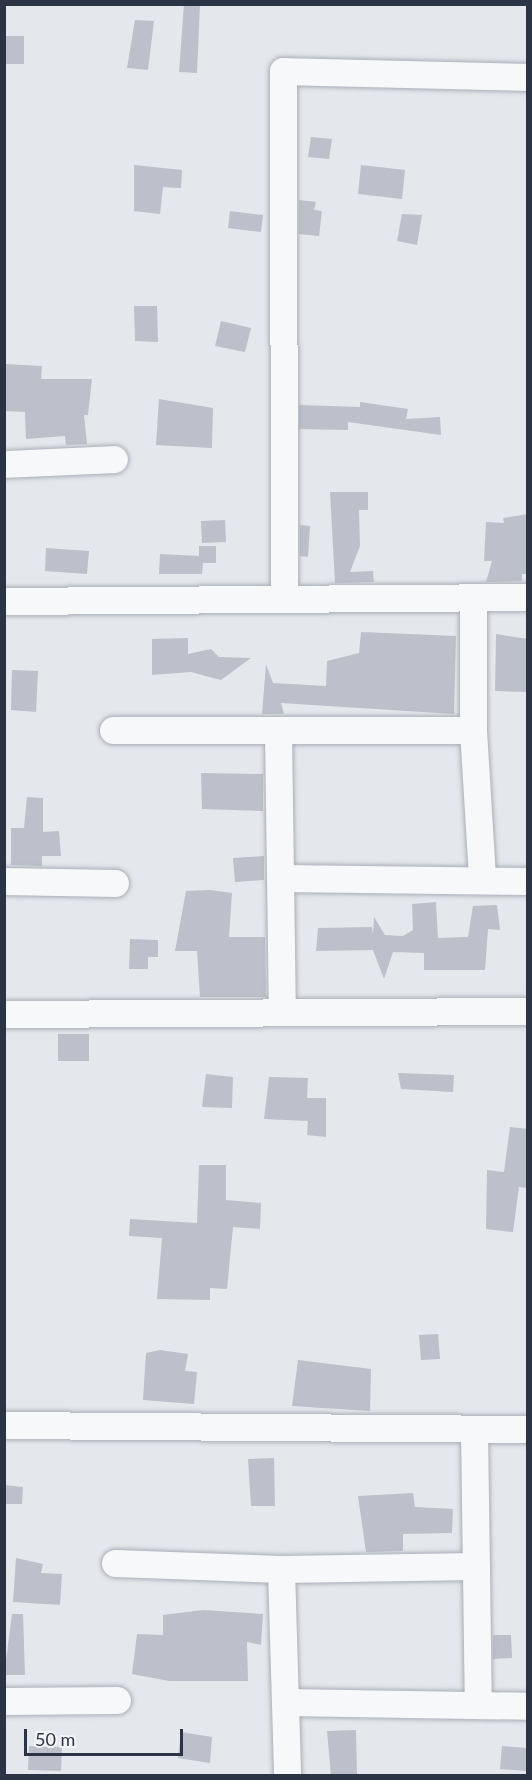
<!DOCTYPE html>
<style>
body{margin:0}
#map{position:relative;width:532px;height:1780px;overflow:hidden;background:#e4e7ec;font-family:Lato,sans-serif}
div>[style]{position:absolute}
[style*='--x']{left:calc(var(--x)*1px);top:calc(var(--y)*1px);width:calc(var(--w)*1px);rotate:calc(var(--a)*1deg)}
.building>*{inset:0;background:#bbc0ca}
.roads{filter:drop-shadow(0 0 2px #a9aeb7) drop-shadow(0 0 2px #a9aeb7)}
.minor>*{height:27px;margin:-13.5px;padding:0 13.5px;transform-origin:13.5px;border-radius:13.5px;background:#f7f8fa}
span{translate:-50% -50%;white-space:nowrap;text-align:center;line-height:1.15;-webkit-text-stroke:4.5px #f4f6f9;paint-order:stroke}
.frame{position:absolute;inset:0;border:6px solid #2b3445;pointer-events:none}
.scale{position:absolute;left:24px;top:1729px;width:159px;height:27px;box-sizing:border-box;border:3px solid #2b3445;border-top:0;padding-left:8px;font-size:18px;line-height:21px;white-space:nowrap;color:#2b3445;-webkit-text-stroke:4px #f4f6f9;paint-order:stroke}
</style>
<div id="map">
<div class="building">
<div style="clip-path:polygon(184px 4px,200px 4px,197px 73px,179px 72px)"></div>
<div style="clip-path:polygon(135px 20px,154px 21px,148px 70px,127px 68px)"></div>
<div style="clip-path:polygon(4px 36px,24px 36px,24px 64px,4px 64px)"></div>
<div style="clip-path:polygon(311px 137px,332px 139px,329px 159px,308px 157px)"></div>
<div style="clip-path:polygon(134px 165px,182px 170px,181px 188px,163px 187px,160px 214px,134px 211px)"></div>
<div style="clip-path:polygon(361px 165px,405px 170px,402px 199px,358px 194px)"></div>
<div style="clip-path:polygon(299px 200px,316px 202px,314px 210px,322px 211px,319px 236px,299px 234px)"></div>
<div style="clip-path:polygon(230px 211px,263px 215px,261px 232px,228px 228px)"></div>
<div style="clip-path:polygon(402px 214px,422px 215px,417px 245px,397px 241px)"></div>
<div style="clip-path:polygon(134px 306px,157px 306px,158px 342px,135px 341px)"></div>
<div style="clip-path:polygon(221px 321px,251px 328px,245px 352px,215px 346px)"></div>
<div style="clip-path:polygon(4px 364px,42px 366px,41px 379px,92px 379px,88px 415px,84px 415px,87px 444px,66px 445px,65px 436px,26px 439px,25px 412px,4px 411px)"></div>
<div style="clip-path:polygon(159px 399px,213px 408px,212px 448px,156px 445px)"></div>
<div style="clip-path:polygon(360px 402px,408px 409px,406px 419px,440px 417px,441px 435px,348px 422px,348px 430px,299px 429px,299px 405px,360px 407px)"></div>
<div style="clip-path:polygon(330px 492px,368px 492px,368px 510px,359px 510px,360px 546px,350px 572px,373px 571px,374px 582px,335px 583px)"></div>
<div style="clip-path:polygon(528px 514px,528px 574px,522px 574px,522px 581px,486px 582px,492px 561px,484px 561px,486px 522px,504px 523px,503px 518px)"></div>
<div style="clip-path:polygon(225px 520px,226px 542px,202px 543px,201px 521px)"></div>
<div style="clip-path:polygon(300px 525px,310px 526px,308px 557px,300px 556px)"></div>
<div style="clip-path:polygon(199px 546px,216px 546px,216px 563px,203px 563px,202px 574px,159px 574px,160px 554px,199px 556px)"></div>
<div style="clip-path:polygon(46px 548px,89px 551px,87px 574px,45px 571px)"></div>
<div style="clip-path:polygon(361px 632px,456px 636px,454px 714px,281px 703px,284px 714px,262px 714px,266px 664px,273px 683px,326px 686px,327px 661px,359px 653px)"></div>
<div style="clip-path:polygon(496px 634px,528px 639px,528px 692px,495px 691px)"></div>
<div style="clip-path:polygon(188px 638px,188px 654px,211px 649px,219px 657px,251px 658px,221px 680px,191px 672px,152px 675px,152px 639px)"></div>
<div style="clip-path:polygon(12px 670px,38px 671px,36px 712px,11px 710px)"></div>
<div style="clip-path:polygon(201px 773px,263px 774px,263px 811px,202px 809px)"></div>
<div style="clip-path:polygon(27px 797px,43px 798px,43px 832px,59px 831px,61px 856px,42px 856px,42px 866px,11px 865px,11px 828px,24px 828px)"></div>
<div style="clip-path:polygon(264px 856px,264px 880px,235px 882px,233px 858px)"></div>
<div style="clip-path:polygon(210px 890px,232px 893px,229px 937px,265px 937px,266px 997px,200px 997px,197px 951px,175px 951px,186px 891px)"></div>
<div style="clip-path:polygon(436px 902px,438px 938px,468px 937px,473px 906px,497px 905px,500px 930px,488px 929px,485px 970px,424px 970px,424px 953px,393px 952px,384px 979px,373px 950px,316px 951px,318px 928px,372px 927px,373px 935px,374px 917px,385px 935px,403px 936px,413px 930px,412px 904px)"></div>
<div style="clip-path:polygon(130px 939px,158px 940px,158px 957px,148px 957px,148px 969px,129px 969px)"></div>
<div style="clip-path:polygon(58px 1034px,89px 1034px,89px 1061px,58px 1061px)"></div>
<div style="clip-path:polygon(398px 1073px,454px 1075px,453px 1092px,401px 1089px)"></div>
<div style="clip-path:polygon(206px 1074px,233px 1077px,232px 1108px,202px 1107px)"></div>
<div style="clip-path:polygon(269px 1077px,308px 1078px,307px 1098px,326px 1098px,326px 1137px,307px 1135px,308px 1121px,264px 1119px)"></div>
<div style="clip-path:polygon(510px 1127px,528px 1129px,528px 1188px,519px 1187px,513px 1232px,486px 1229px,487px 1170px,504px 1172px)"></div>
<div style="clip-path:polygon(199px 1165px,226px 1165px,226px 1200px,261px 1203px,260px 1229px,233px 1227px,227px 1289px,210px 1288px,210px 1300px,157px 1299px,162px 1238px,129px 1236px,130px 1219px,197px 1223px)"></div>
<div style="clip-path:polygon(438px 1334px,440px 1359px,421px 1360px,419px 1335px)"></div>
<div style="clip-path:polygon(160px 1350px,188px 1354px,185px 1371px,197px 1372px,194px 1404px,143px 1400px,146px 1353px)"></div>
<div style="clip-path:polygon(298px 1360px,371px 1369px,370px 1411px,292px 1406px)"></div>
<div style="clip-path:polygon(274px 1458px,275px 1506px,251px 1506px,248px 1459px)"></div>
<div style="clip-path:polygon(4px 1485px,23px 1487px,22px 1504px,4px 1504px)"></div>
<div style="clip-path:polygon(413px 1493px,415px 1507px,453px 1509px,452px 1533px,403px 1534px,403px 1551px,366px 1552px,358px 1496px)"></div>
<div style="clip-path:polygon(16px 1558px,43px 1564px,41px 1573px,62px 1574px,60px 1605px,13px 1602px)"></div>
<div style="clip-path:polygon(203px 1610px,263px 1614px,261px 1645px,247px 1642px,248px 1681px,169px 1681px,132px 1674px,137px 1634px,163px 1635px,163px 1615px)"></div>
<div style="clip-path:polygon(12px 1614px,23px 1614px,25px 1675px,4px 1675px)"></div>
<div style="clip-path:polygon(493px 1635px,511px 1635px,512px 1658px,493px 1659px)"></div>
<div style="clip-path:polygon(356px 1730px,357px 1776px,331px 1776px,327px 1731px)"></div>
<div style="clip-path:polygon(181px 1732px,212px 1737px,210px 1763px,178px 1758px)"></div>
<div style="clip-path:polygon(29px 1746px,62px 1747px,61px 1771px,28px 1770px)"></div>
<div style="clip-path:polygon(502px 1746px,527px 1748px,526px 1771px,500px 1769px)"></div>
</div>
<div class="roads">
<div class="minor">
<div style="--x:4;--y:464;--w:110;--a:-2.6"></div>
<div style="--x:473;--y:597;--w:133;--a:90"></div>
<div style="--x:473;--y:730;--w:149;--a:86.5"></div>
<div style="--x:284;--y:598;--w:527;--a:-90.11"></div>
<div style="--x:283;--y:71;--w:245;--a:1.4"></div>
<div style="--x:4;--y:601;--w:524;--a:-0.44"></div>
<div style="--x:113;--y:730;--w:360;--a:0"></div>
<div style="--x:278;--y:732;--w:280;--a:89.2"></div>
<div style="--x:280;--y:878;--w:248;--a:0.7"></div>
<div style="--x:4;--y:881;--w:111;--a:1"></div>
<div style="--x:4;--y:1014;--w:524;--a:-0.33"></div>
<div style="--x:4;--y:1425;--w:524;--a:0.44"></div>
<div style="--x:474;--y:1429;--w:276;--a:89.2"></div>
<div style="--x:115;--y:1563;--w:166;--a:2.1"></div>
<div style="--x:281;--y:1569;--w:195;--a:-0.9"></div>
<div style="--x:281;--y:1569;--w:207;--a:88.3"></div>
<div style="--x:4;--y:1701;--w:113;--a:-0.5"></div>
<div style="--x:285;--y:1702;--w:243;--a:0.9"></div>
</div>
</div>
<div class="frame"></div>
<div class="scale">50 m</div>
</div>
